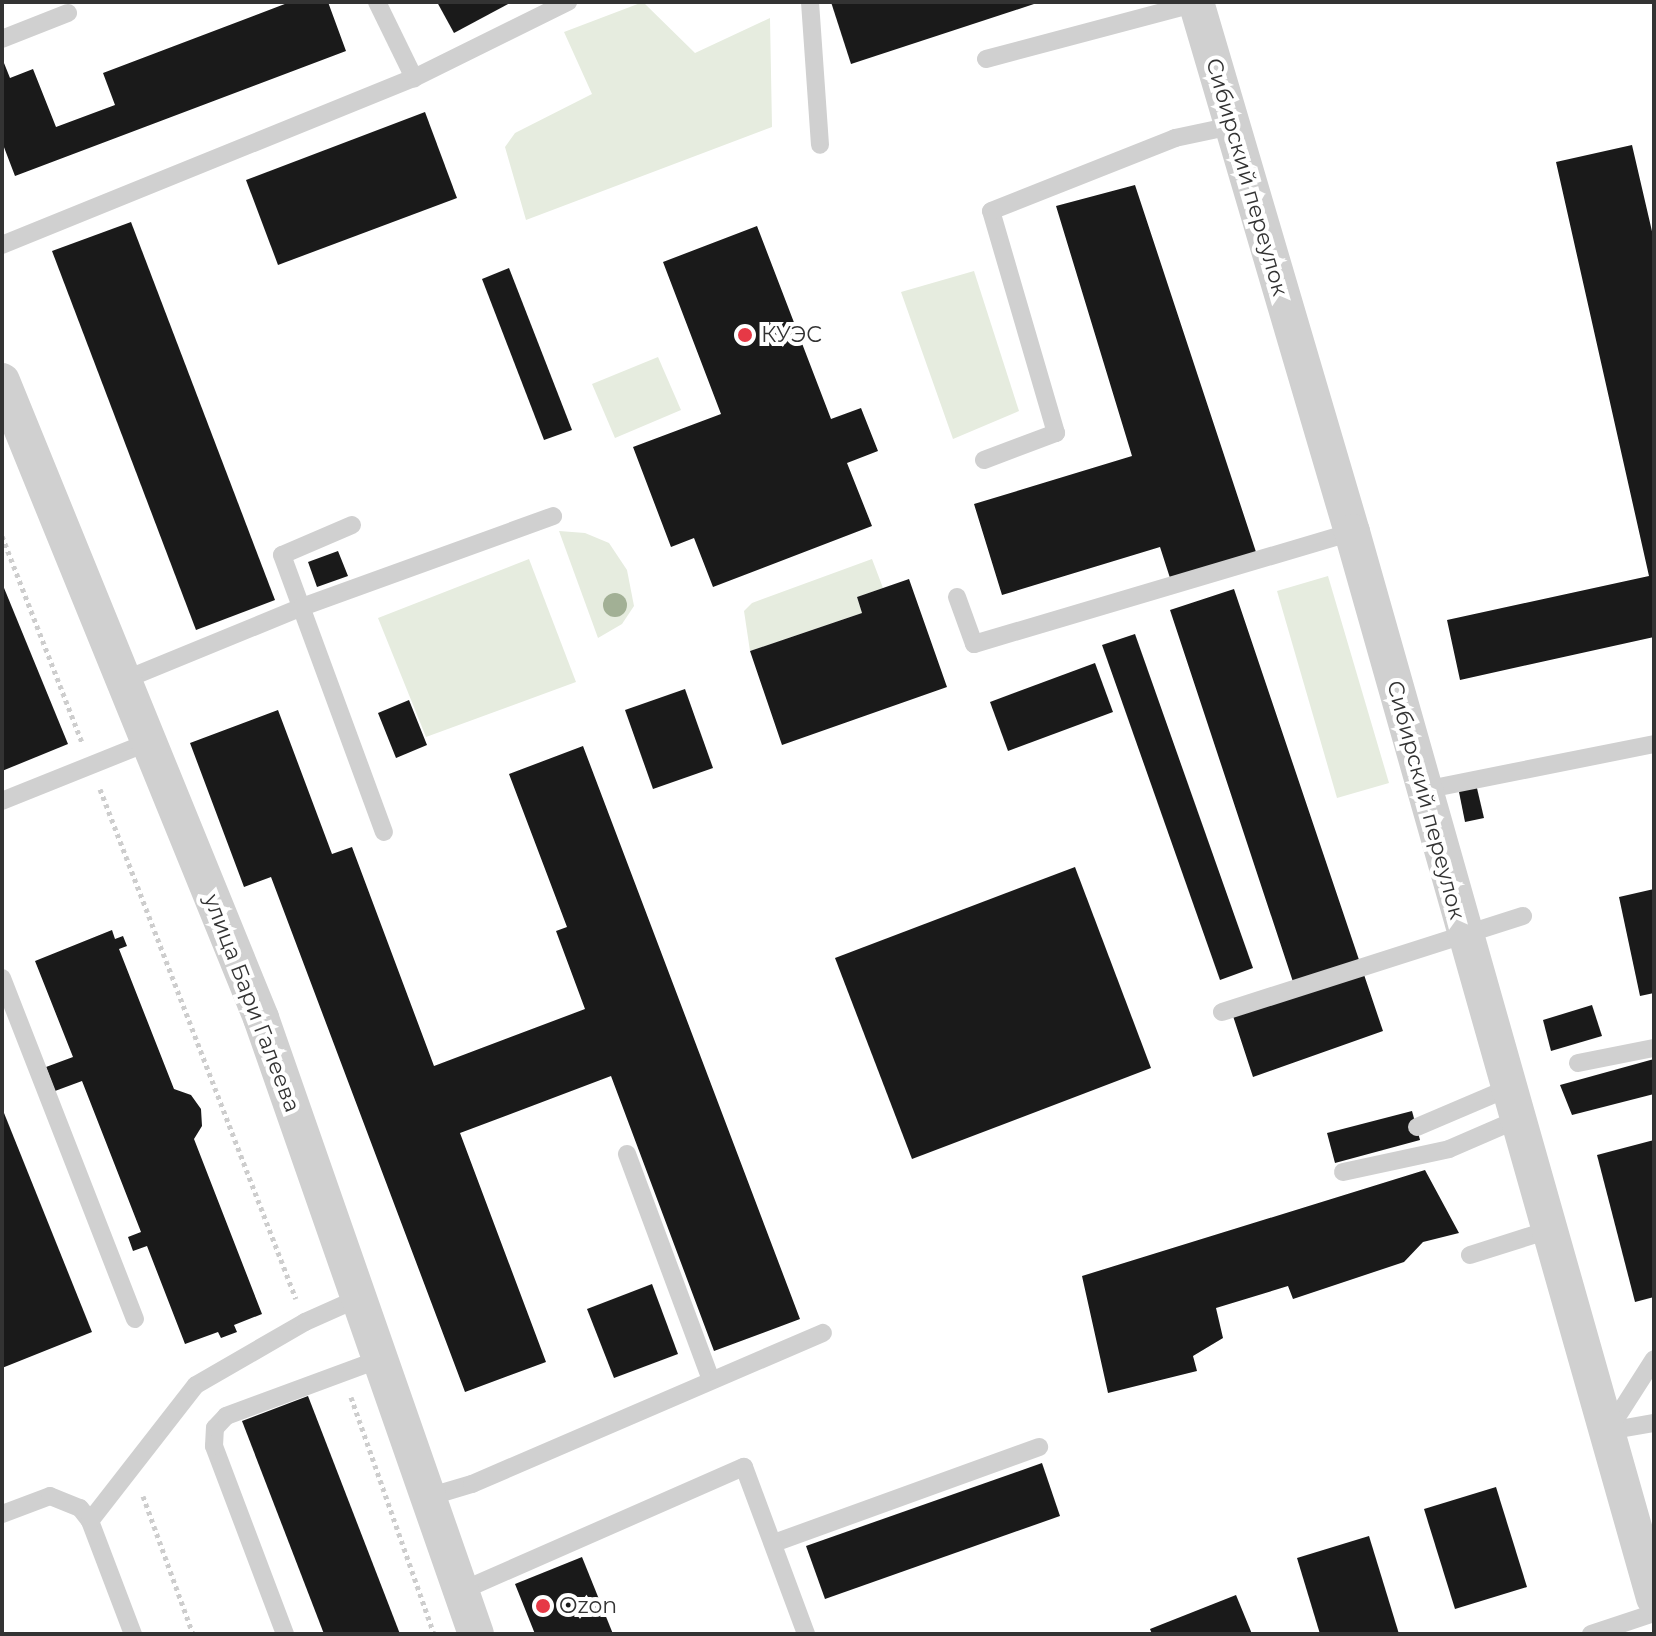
<!DOCTYPE html>
<meta charset="utf-8">
<style>
body{margin:0}
#map{position:relative;width:1656px;height:1636px;overflow:hidden;background:#fff;font-family:Montserrat,sans-serif}
div>[style]{position:absolute}
[style*='--x']{left:calc(var(--x)*1px);top:calc(var(--y)*1px);width:calc(var(--w)*1px);rotate:calc(var(--a)*1deg)}
.green>*{inset:0;background:#e6ecdf}
.building>*{inset:0;background:#1a1a1a}
.path>*{height:5px;margin-top:-2.5px;transform-origin:0;background:repeating-linear-gradient(90deg,#cdcdcd 0 4px,transparent 0 8px)}
.service>*{height:18px;margin:-9px;padding:0 9px;transform-origin:9px;border-radius:9px;background:#d0d0d0}
.minor>*{height:36px;margin:-18px;padding:0 18px;transform-origin:18px;border-radius:18px;background:#d0d0d0}
.trees>*{width:24px;height:24px;margin:-12px;border-radius:50%;background:#a2b095}
.dots>*{width:22px;height:22px;translate:-50% -50%;box-sizing:border-box;border:4px solid #fff;border-radius:50%}
span{translate:-50% -50%;white-space:nowrap;text-align:center;line-height:1.15;-webkit-text-stroke:8px #fff;paint-order:stroke}
.street-label{font-size:22px;color:#333}
.poi-label{font-size:22px;color:#333}
.left{translate:0 -50%;text-align:left}
.frame{position:absolute;inset:0;border:4px solid #333;pointer-events:none}
</style>
<div id="map">
<div class="green">
<div style="clip-path:polygon(643px 2px,695px 53px,770px 18px,772px 127px,526px 220px,505px 147px,515px 133px,592px 94px,564px 32px)"></div>
<div style="clip-path:polygon(974px 271px,1019px 411px,953px 439px,901px 292px)"></div>
<div style="clip-path:polygon(658px 357px,681px 410px,615px 438px,592px 384px)"></div>
<div style="clip-path:polygon(559px 531px,585px 533px,609px 543px,627px 570px,634px 606px,622px 624px,598px 638px)"></div>
<div style="clip-path:polygon(529px 559px,576px 682px,426px 737px,378px 618px)"></div>
<div style="clip-path:polygon(872px 559px,883px 588px,857px 597px,862px 613px,750px 651px,744px 611px,752px 603px)"></div>
<div style="clip-path:polygon(1328px 576px,1389px 783px,1337px 798px,1277px 591px)"></div>
</div>
<div class="building">
<div style="clip-path:polygon(290px 2px,328px 2px,346px 51px,15px 176px,2px 142px,2px 58px,10px 78px,33px 69px,56px 127px,115px 105px,103px 73px)"></div>
<div style="clip-path:polygon(437px 2px,512px 2px,454px 33px)"></div>
<div style="clip-path:polygon(831px 2px,1037px 2px,1037px 3px,851px 64px)"></div>
<div style="clip-path:polygon(425px 112px,457px 198px,278px 265px,246px 180px)"></div>
<div style="clip-path:polygon(1632px 145px,1654px 240px,1654px 637px,1460px 680px,1447px 620px,1649px 576px,1556px 162px)"></div>
<div style="clip-path:polygon(1135px 185px,1256px 552px,1170px 578px,1160px 547px,1002px 595px,974px 504px,1132px 456px,1056px 206px)"></div>
<div style="clip-path:polygon(131px 222px,275px 600px,196px 630px,52px 251px)"></div>
<div style="clip-path:polygon(757px 226px,831px 419px,861px 408px,878px 451px,847px 463px,872px 526px,713px 587px,694px 538px,671px 547px,633px 447px,721px 414px,663px 262px)"></div>
<div style="clip-path:polygon(509px 268px,572px 430px,544px 440px,482px 279px)"></div>
<div style="clip-path:polygon(338px 551px,348px 576px,317px 587px,308px 562px)"></div>
<div style="clip-path:polygon(909px 579px,947px 687px,782px 745px,750px 651px,862px 613px,857px 597px)"></div>
<div style="clip-path:polygon(2px 583px,68px 744px,2px 771px)"></div>
<div style="clip-path:polygon(1234px 589px,1383px 1031px,1253px 1077px,1233px 1016px,1297px 994px,1170px 610px)"></div>
<div style="clip-path:polygon(1135px 634px,1253px 968px,1220px 980px,1102px 645px)"></div>
<div style="clip-path:polygon(1095px 663px,1113px 712px,1008px 751px,990px 702px)"></div>
<div style="clip-path:polygon(685px 689px,713px 768px,653px 789px,625px 710px)"></div>
<div style="clip-path:polygon(409px 700px,427px 745px,396px 758px,378px 713px)"></div>
<div style="clip-path:polygon(278px 710px,332px 854px,352px 847px,434px 1066px,585px 1009px,556px 931px,567px 927px,509px 774px,583px 746px,800px 1319px,714px 1351px,611px 1076px,460px 1133px,546px 1362px,465px 1392px,271px 877px,244px 887px,190px 743px)"></div>
<div style="clip-path:polygon(1476px 784px,1484px 818px,1465px 822px,1458px 787px)"></div>
<div style="clip-path:polygon(1075px 867px,1151px 1068px,912px 1159px,835px 958px)"></div>
<div style="clip-path:polygon(1654px 889px,1654px 993px,1640px 996px,1619px 897px)"></div>
<div style="clip-path:polygon(112px 930px,115px 939px,123px 936px,127px 946px,119px 949px,174px 1089px,191px 1095px,201px 1109px,202px 1126px,194px 1139px,262px 1314px,234px 1325px,237px 1332px,221px 1338px,218px 1332px,185px 1344px,147px 1246px,133px 1251px,128px 1237px,141px 1232px,82px 1081px,55px 1091px,46px 1067px,73px 1057px,35px 961px)"></div>
<div style="clip-path:polygon(1592px 1005px,1602px 1036px,1551px 1051px,1543px 1020px)"></div>
<div style="clip-path:polygon(1654px 1059px,1654px 1094px,1572px 1115px,1560px 1085px)"></div>
<div style="clip-path:polygon(2px 1108px,92px 1332px,2px 1368px)"></div>
<div style="clip-path:polygon(1412px 1111px,1420px 1140px,1335px 1163px,1327px 1133px)"></div>
<div style="clip-path:polygon(1654px 1140px,1654px 1297px,1635px 1302px,1597px 1155px)"></div>
<div style="clip-path:polygon(1425px 1170px,1459px 1233px,1423px 1242px,1404px 1262px,1293px 1299px,1288px 1286px,1216px 1308px,1223px 1338px,1193px 1356px,1197px 1371px,1108px 1393px,1082px 1276px)"></div>
<div style="clip-path:polygon(652px 1284px,678px 1354px,614px 1378px,587px 1309px)"></div>
<div style="clip-path:polygon(308px 1396px,400px 1634px,324px 1634px,242px 1421px)"></div>
<div style="clip-path:polygon(1042px 1463px,1060px 1516px,825px 1599px,806px 1546px)"></div>
<div style="clip-path:polygon(1496px 1487px,1527px 1587px,1455px 1609px,1424px 1509px)"></div>
<div style="clip-path:polygon(1369px 1536px,1399px 1634px,1320px 1634px,1297px 1558px)"></div>
<div style="clip-path:polygon(582px 1557px,613px 1634px,535px 1634px,515px 1584px)"></div>
<div style="clip-path:polygon(1236px 1595px,1252px 1634px,1152px 1634px,1150px 1629px)"></div>
</div>
<div class="path">
<div style="--x:2;--y:536;--w:221;--a:68.8"></div>
<div style="--x:100;--y:789;--w:546;--a:68.98"></div>
<div style="--x:351;--y:1397;--w:251;--a:70.7"></div>
<div style="--x:143;--y:1496;--w:147;--a:70.1"></div>
</div>
<div class="service">
<div style="--x:377;--y:2;--w:85;--a:64"></div>
<div style="--x:810;--y:2;--w:143;--a:86"></div>
<div style="--x:2;--y:39;--w:71;--a:-21.5"></div>
<div style="--x:986;--y:59;--w:217;--a:-14.9"></div>
<div style="--x:2;--y:245;--w:445;--a:-22.1"></div>
<div style="--x:414;--y:78;--w:172;--a:-26.3"></div>
<div style="--x:984;--y:460;--w:77;--a:-20.6"></div>
<div style="--x:1056;--y:433;--w:231;--a:-106.3"></div>
<div style="--x:991;--y:211;--w:198;--a:-21.6"></div>
<div style="--x:1175;--y:138;--w:58;--a:-11.9"></div>
<div style="--x:352;--y:525;--w:76;--a:156.8"></div>
<div style="--x:282;--y:555;--w:295;--a:69.8"></div>
<div style="--x:957;--y:597;--w:50;--a:70.1"></div>
<div style="--x:974;--y:644;--w:394;--a:-16.5"></div>
<div style="--x:124;--y:680;--w:192;--a:-22.3"></div>
<div style="--x:302;--y:607;--w:267;--a:-19.9"></div>
<div style="--x:1424;--y:790;--w:235;--a:-11.3"></div>
<div style="--x:2;--y:801;--w:158;--a:-21.9"></div>
<div style="--x:2;--y:978;--w:366;--a:68.7"></div>
<div style="--x:1222;--y:1012;--w:316;--a:-17.7"></div>
<div style="--x:1578;--y:1063;--w:77;--a:-11.2"></div>
<div style="--x:1417;--y:1127;--w:97;--a:-23.1"></div>
<div style="--x:627;--y:1154;--w:241;--a:69.6"></div>
<div style="--x:1343;--y:1172;--w:108;--a:-12.2"></div>
<div style="--x:1449;--y:1149;--w:73;--a:-23.4"></div>
<div style="--x:1470;--y:1255;--w:83;--a:-17.6"></div>
<div style="--x:1608;--y:1431;--w:85;--a:-57.4"></div>
<div style="--x:1608;--y:1431;--w:47;--a:-9.9"></div>
<div style="--x:428;--y:1497;--w:46;--a:-16.5"></div>
<div style="--x:472;--y:1484;--w:382;--a:-23.3"></div>
<div style="--x:2;--y:1514;--w:51;--a:-20.6"></div>
<div style="--x:50;--y:1496;--w:32;--a:22"></div>
<div style="--x:80;--y:1508;--w:16;--a:52"></div>
<div style="--x:90;--y:1521;--w:121;--a:69.2"></div>
<div style="--x:90;--y:1521;--w:172;--a:-52.1"></div>
<div style="--x:196;--y:1385;--w:126;--a:-30"></div>
<div style="--x:305;--y:1322;--w:59;--a:-24"></div>
<div style="--x:774;--y:1543;--w:282;--a:-19.9"></div>
<div style="--x:461;--y:1591;--w:309;--a:-23.7"></div>
<div style="--x:744;--y:1467;--w:178;--a:69.6"></div>
<div style="--x:285;--y:1634;--w:201;--a:-110.7"></div>
<div style="--x:214;--y:1446;--w:18;--a:-87"></div>
<div style="--x:215;--y:1428;--w:16;--a:-47"></div>
<div style="--x:226;--y:1416;--w:164;--a:-20.3"></div>
<div style="--x:1591;--y:1634;--w:66;--a:-18.4"></div>
</div>
<div class="minor">
<div style="--x:1196;--y:2;--w:552;--a:73.6"></div>
<div style="--x:1352;--y:532;--w:1108;--a:74.18"></div>
<div style="--x:2;--y:381;--w:688;--a:67.87"></div>
<div style="--x:261;--y:1018;--w:652;--a:70.76"></div>
</div>
<div class="trees">
<div style="left:615px;top:605px"></div>
</div>
<div class="dots">
<div style="left:745px;top:335px;background:#e63946"></div>
<div style="left:543px;top:1606px;background:#e63946"></div>
</div>
<div class="street-label">
<span style="left:1247px;top:177px;rotate:74deg">Сибирский переулок</span>
<span style="left:1426px;top:800px;rotate:75deg">Сибирский переулок</span>
<span style="left:252px;top:1003px;rotate:69deg">улица Бари Галеева</span>
</div>
<div class="poi-label">
<span class="left" style="left:761px;top:335px">КУЭС</span>
<span class="left" style="left:559px;top:1606px">Ozon</span>
</div>
<div class="frame"></div>
</div>
